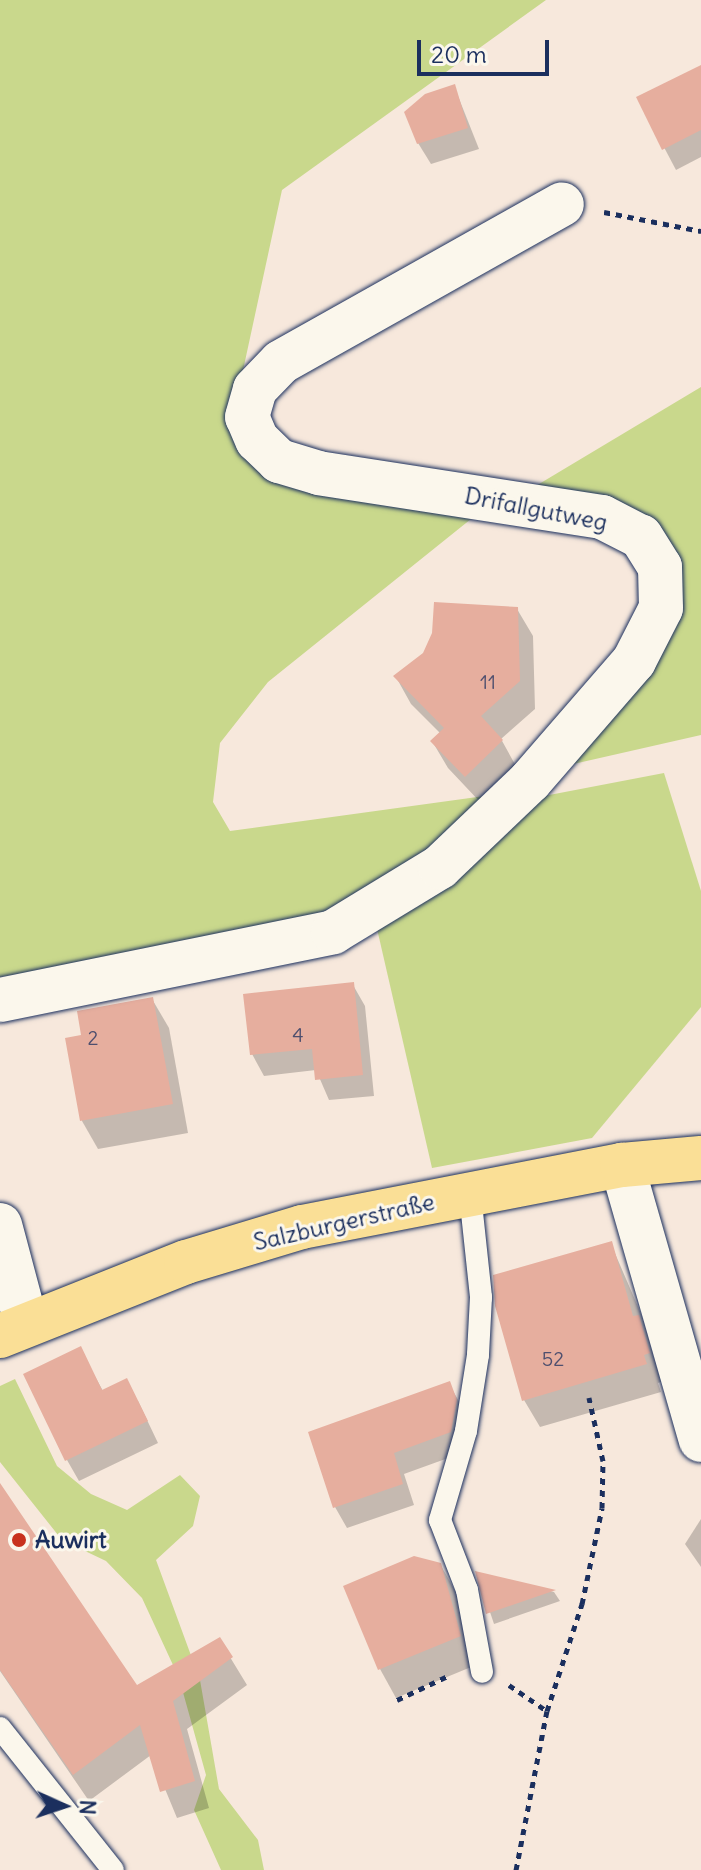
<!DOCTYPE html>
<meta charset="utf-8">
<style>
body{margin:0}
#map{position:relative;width:701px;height:1870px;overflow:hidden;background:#f7e8dc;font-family:Delius,sans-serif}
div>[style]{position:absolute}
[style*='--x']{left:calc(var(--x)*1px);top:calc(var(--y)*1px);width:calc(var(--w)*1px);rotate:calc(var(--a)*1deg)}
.green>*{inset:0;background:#c9d88c}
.shadow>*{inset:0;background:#0003}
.building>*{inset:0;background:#e6ae9e}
.path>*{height:5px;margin-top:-2.5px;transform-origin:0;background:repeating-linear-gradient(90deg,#1b2f5e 0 6px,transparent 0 12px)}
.roads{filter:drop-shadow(0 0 2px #1b2f5e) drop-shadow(0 0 2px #1b2f5e)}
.service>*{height:22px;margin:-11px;padding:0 11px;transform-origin:11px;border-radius:11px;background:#fbf7ec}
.minor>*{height:44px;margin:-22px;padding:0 22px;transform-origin:22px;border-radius:22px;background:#fbf7ec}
.primary>*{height:44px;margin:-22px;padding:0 22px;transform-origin:22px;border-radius:22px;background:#fadf96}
.dots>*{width:22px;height:22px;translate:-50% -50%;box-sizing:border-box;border:4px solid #fbf7ec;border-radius:50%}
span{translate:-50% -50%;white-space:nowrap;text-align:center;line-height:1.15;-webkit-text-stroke:6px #fbf7ec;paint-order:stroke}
.number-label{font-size:20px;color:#4e4f6e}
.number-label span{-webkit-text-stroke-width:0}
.street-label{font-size:24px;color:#1b2f5e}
.poi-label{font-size:24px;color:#1b2f5e;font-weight:700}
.left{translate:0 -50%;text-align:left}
.north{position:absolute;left:24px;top:1766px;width:80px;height:80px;-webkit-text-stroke:6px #fbf7ec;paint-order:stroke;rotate:93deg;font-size:22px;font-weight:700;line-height:32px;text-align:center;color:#1b2f5e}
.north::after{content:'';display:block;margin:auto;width:28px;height:36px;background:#1b2f5e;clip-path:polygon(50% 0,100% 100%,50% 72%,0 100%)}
.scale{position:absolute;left:417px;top:40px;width:132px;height:36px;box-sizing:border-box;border:4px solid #1b2f5e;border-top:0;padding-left:10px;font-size:24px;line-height:28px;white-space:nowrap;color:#1b2f5e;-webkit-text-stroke:6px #fbf7ec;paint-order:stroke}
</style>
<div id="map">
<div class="green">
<div style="clip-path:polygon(0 0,546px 0,282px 190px,234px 412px,239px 440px,471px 519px,268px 682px,220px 743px,213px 802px,230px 831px,499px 794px,466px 831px,331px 916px,280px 933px,0 977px)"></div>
<div style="clip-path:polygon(701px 387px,701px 735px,569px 765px,681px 574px,529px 490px)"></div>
<div style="clip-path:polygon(664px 773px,701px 891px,701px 1007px,592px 1138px,432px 1168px,375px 920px,544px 796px)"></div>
<div style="clip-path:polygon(15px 1379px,57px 1466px,91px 1494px,127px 1510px,180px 1475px,200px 1496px,193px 1526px,156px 1560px,200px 1680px,219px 1789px,258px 1840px,264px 1870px,221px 1870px,194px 1810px,206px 1775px,179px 1678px,142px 1598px,106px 1561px,62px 1540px,0 1462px,0 1386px)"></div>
</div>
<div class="shadow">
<div style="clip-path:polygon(701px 67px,701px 157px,676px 170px,638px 98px)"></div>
<div style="clip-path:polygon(454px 86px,479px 149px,431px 164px,418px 143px)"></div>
<div style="clip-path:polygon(517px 609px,533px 636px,535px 709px,501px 739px,517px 768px,481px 803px,448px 768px,432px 741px,440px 733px,411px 704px,396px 677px)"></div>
<div style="clip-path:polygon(353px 985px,365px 1006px,374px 1096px,329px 1100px,316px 1070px,264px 1076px,252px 1054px)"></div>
<div style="clip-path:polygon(152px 999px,169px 1028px,188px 1133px,98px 1149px,82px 1121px,84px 1036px)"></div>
<div style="clip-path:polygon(611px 1244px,654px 1344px,664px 1381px,658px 1383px,661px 1392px,540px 1427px,524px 1400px)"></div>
<div style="clip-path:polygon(80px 1349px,103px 1391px,138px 1401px,158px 1443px,79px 1481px,67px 1460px)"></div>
<div style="clip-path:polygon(449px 1384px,461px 1405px,462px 1453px,404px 1474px,414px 1505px,347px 1528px,335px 1507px)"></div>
<div style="clip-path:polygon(0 1487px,136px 1687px,219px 1639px,247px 1685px,187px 1729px,209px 1808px,177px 1818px,151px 1755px,89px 1801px,0 1671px)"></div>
<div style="clip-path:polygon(701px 1519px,701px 1567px,685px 1544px)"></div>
<div style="clip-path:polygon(440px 1564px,457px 1594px,476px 1665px,396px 1698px,380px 1669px)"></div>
<div style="clip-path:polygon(477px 1573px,554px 1592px,560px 1601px,494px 1624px)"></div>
</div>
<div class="building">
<div style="clip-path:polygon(701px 65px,701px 130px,662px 150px,636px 97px)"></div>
<div style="clip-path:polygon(455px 84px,468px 128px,417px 144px,404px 112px,425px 94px)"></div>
<div style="clip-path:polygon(434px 602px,518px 607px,520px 681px,481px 716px,503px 740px,465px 777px,430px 741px,444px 728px,393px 676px,423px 653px,432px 633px)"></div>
<div style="clip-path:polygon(354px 982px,363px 1075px,315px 1080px,312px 1049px,250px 1055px,243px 994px)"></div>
<div style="clip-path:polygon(153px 997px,173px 1104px,80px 1121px,65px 1038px,81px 1035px,77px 1011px)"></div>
<div style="clip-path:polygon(612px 1241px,633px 1316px,639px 1315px,650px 1353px,644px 1355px,647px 1364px,522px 1401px,495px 1306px,493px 1275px)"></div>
<div style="clip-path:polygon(81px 1346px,102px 1390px,127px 1378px,148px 1421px,65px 1461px,23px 1374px)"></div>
<div style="clip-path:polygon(450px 1381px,457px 1400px,451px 1432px,394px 1453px,403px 1484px,333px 1508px,308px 1432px)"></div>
<div style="clip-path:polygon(0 1483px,137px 1685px,220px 1637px,233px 1657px,173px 1701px,195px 1781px,160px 1792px,140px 1725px,73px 1775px,0 1670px)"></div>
<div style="clip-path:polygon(414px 1556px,441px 1563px,461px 1636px,378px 1670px,343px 1586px)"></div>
<div style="clip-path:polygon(475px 1571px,556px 1590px,486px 1614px)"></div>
</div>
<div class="path">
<div style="--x:604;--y:212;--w:99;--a:11.1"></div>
<div style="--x:509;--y:1685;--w:46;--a:34.4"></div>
<div style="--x:397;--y:1700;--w:59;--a:-25.3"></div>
<div style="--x:516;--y:1870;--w:162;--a:-79"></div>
<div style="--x:547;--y:1711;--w:113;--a:-71.9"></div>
<div style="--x:582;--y:1604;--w:98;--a:-78.2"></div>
<div style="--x:602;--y:1508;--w:47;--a:-88.8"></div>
<div style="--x:603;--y:1461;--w:65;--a:-102.5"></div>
</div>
<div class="roads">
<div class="service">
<div style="--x:470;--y:1194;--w:104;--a:83.9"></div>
<div style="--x:481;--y:1297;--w:58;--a:93"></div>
<div style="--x:478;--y:1355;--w:77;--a:99"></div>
<div style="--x:466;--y:1431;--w:93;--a:106.3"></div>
<div style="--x:440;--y:1520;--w:75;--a:68.9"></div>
<div style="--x:467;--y:1590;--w:83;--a:79.6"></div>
<div style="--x:0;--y:1728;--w:181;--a:51.5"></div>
</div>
<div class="minor">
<div style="--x:0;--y:1000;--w:340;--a:-11.5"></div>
<div style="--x:333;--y:932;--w:125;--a:-31.3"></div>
<div style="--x:440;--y:867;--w:124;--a:-43.7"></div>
<div style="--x:530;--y:781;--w:159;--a:-49.1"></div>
<div style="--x:634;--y:661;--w:59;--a:-63"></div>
<div style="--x:661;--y:608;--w:41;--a:-91.4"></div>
<div style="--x:660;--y:567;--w:36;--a:-122"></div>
<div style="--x:641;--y:537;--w:44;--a:-152.9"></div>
<div style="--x:602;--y:517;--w:286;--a:-171.2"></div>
<div style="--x:319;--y:473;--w:42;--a:-163.3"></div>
<div style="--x:279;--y:461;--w:30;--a:-136"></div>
<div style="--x:257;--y:440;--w:25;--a:-113"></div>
<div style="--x:247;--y:417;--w:29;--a:-74"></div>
<div style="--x:255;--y:389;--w:37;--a:-46"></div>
<div style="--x:281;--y:362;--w:322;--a:-29.3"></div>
<div style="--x:622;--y:1165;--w:286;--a:74"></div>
<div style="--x:0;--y:1225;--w:101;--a:75.1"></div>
</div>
<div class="primary">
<div style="--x:0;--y:1336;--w:200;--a:-21.7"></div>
<div style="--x:186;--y:1262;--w:121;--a:-16.8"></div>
<div style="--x:302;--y:1227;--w:326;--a:-11"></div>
<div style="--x:622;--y:1165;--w:79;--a:-5.1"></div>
</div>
</div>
<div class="dots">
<div style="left:19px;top:1540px;background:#c8321e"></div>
</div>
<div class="number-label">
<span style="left:488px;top:681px">11</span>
<span style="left:298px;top:1034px">4</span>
<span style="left:93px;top:1037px">2</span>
<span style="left:553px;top:1358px">52</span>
</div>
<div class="street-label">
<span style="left:536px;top:509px;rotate:11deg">Drifallgutweg</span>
<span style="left:344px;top:1222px;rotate:-13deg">Salzburgerstraße</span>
</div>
<div class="poi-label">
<span class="left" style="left:35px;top:1540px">Auwirt</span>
</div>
<div class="north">N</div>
<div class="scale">20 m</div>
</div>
